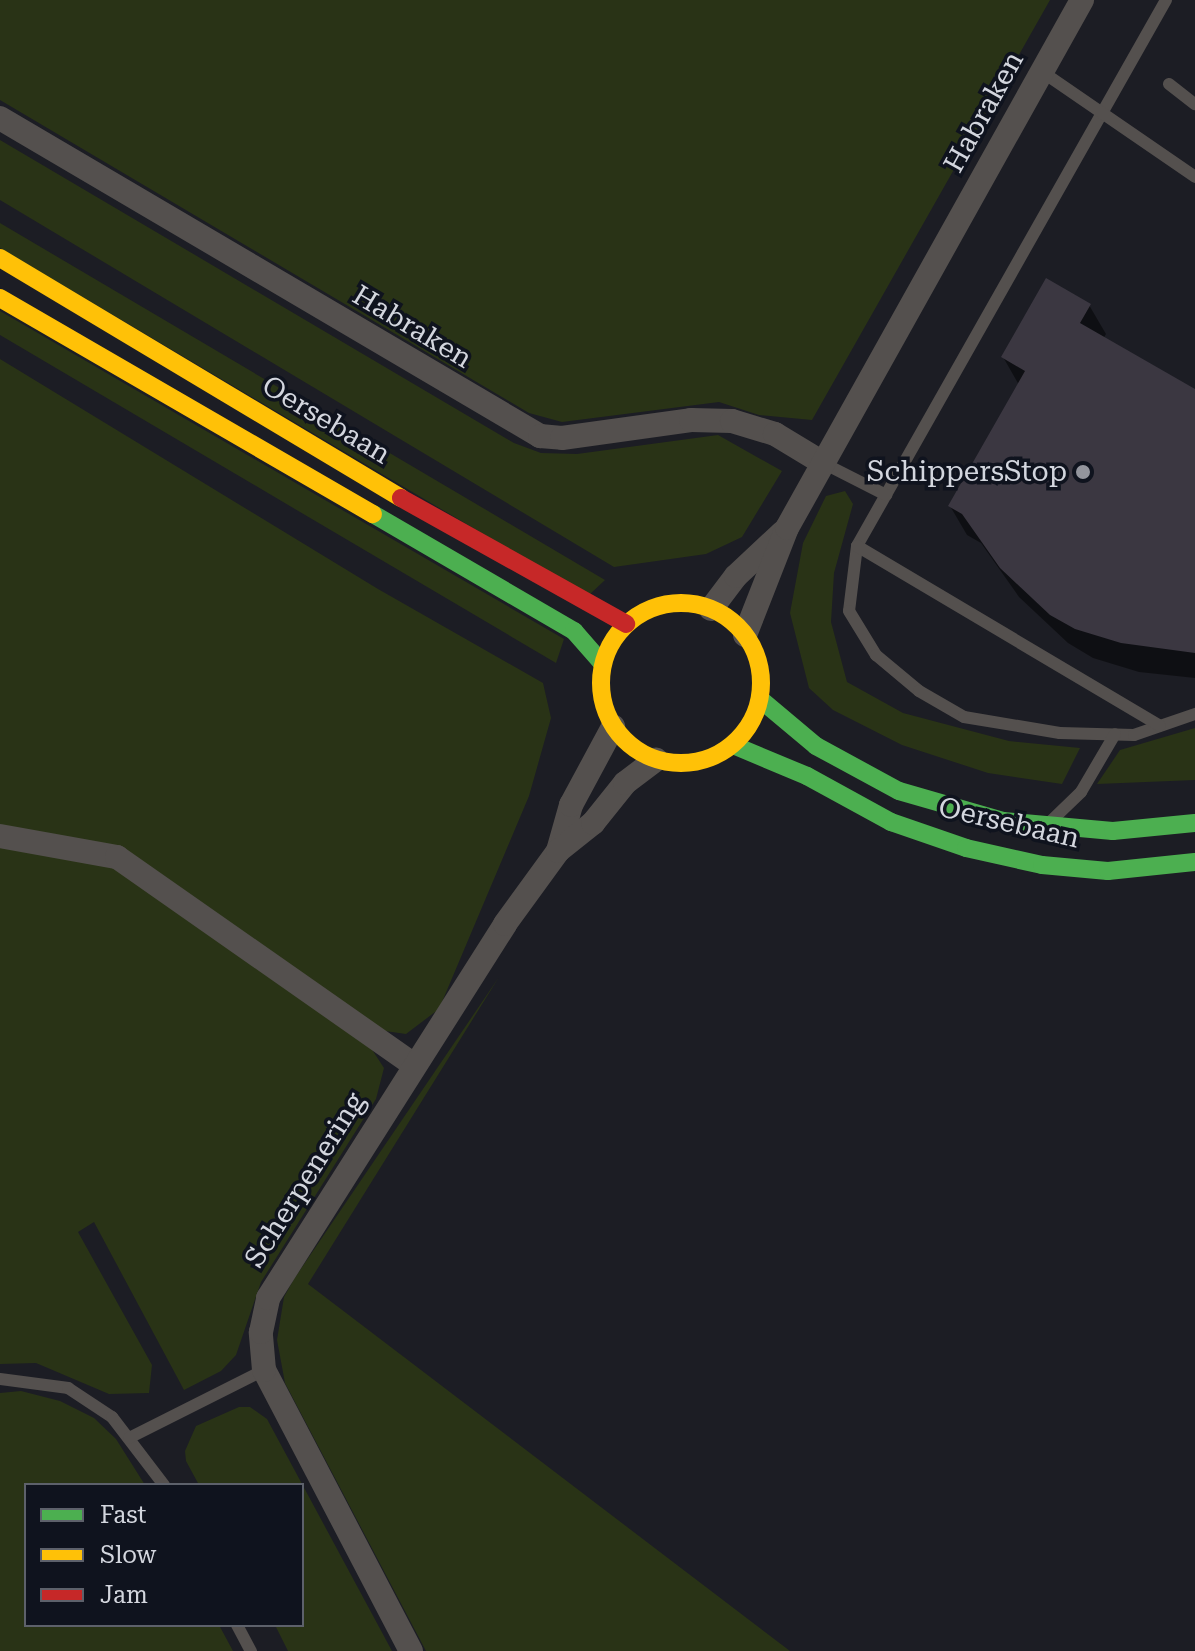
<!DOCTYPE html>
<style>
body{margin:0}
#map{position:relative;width:1195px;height:1651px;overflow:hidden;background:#1c1d24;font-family:"Roboto Serif",serif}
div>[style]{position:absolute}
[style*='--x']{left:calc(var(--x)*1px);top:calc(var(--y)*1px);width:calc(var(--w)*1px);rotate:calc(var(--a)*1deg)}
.green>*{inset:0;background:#293316}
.shadow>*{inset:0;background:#0007}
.building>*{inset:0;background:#3b3741}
.lane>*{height:12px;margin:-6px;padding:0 6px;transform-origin:6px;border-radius:6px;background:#54504e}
.street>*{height:24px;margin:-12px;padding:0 12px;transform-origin:12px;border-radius:12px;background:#54504e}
.fast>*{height:18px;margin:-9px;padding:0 9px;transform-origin:9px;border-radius:9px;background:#4caf50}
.slow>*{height:18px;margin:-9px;padding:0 9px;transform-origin:9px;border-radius:9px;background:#ffc107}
.slow>.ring{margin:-9px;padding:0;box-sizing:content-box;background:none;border:18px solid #ffc107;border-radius:50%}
.jam>*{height:18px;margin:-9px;padding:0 9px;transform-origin:9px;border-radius:9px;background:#c62828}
.dots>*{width:22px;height:22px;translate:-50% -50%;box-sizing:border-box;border:4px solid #0f131e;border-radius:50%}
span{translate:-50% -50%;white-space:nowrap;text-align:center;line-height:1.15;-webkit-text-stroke:7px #0f131e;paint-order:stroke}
.street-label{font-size:28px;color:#d3d6de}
.poi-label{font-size:28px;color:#d3d6de}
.right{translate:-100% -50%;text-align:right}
.legend{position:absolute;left:24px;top:1483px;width:280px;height:144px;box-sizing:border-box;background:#0f131e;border:2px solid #5d616b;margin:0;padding:10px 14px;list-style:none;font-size:24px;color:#d3d6de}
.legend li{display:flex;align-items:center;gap:16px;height:40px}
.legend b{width:40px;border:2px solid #5d616b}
</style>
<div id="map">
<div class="green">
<div style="clip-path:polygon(0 0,1050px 0,812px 420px,759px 415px,719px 402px,562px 422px,529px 413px,0 100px)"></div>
<div style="clip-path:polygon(0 140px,514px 443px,541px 453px,577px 454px,718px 435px,782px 471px,742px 537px,706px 554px,614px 567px,0 200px)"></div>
<div style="clip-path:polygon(0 223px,605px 580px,588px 596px,0 248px)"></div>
<div style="clip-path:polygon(0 311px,564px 639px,556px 663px,0 335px)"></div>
<div style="clip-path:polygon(0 359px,378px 589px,543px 683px,551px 718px,529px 796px,439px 1009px,406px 1034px,385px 1031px,371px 1048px,384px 1068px,376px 1099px,261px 1282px,236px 1355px,221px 1371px,184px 1390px,94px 1222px,78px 1232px,152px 1365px,149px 1393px,109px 1394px,36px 1363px,0 1364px)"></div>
<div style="clip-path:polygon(845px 491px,853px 504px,834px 573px,831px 622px,847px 682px,903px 713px,1009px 741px,1080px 748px,1062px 784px,988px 773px,902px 745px,833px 710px,809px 688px,790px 613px,803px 543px,826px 496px)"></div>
<div style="clip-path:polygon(1195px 728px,1195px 780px,1097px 784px,1120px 750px)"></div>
<div style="clip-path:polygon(499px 977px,308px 1284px,790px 1651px,426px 1651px,285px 1383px,277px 1340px,284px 1297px,294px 1279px)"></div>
<div style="clip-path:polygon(21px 1391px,60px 1401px,94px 1418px,116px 1439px,145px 1485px,26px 1485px,26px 1625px,219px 1625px,233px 1651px,0 1651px,0 1393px)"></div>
<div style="clip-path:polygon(239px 1407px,250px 1407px,267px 1419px,392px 1651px,288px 1651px,275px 1625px,302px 1625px,302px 1485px,199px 1485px,186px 1461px,185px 1451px,196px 1426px)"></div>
</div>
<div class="shadow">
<div style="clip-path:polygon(1089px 305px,1106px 334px,1103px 339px,1195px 391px,1195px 678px,1139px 672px,1093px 658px,1068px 643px,1019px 597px,981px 543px,967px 535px,950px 506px,1019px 385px,1003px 357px)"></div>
</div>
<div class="building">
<div style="clip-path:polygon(1046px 278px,1091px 304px,1080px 323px,1195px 389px,1195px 653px,1121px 643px,1075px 629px,1050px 615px,1000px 568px,962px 514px,948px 506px,1025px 371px,1001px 357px)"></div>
</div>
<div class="lane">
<div style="--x:1166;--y:0;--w:627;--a:119.51"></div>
<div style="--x:857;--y:546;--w:65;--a:97"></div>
<div style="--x:849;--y:611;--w:52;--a:58.5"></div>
<div style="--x:876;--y:655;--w:56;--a:39.9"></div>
<div style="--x:919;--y:691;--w:52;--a:30"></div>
<div style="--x:964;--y:717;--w:97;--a:9.5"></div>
<div style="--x:1060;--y:733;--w:74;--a:1.5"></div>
<div style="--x:1134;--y:735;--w:65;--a:-19"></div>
<div style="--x:1041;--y:71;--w:187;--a:34.5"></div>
<div style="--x:1169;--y:84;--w:33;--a:38"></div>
<div style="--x:823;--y:463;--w:71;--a:26.9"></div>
<div style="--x:857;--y:546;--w:352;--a:30.7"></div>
<div style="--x:1051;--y:821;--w:42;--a:-44"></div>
<div style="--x:1081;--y:792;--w:67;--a:-59.6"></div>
<div style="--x:0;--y:1379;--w:69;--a:7.5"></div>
<div style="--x:68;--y:1388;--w:53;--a:33.4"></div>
<div style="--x:112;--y:1417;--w:86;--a:52.6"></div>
<div style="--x:129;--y:1438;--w:151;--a:-26.7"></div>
<div style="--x:237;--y:1625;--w:30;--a:62"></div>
</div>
<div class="street">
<div style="--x:0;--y:118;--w:627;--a:30.49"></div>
<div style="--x:540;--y:436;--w:22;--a:5"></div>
<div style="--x:562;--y:438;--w:130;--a:-7.9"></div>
<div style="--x:691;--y:420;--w:41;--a:1.4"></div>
<div style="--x:732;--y:421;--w:45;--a:16.8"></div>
<div style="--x:775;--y:434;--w:56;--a:31.1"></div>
<div style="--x:711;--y:609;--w:41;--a:-52.9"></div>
<div style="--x:736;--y:576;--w:63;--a:-43.1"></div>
<div style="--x:745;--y:635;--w:115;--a:-68.6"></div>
<div style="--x:787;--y:528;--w:605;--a:-60.81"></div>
<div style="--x:0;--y:836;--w:119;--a:10.2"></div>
<div style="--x:117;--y:857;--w:361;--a:35"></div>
<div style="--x:558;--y:851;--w:48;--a:-74.2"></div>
<div style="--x:571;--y:805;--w:89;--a:-61.7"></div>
<div style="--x:411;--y:1651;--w:317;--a:-117.6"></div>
<div style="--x:264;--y:1370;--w:38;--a:-95"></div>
<div style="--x:261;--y:1332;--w:35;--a:-78"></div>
<div style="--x:268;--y:1298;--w:443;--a:-57.6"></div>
<div style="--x:505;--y:924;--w:90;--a:-54"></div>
<div style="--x:558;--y:851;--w:45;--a:-38.7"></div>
<div style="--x:593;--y:823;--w:51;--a:-51.3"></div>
<div style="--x:625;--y:783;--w:39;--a:-37"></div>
</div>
<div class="fast">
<div style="--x:373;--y:514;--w:233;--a:30.2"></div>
<div style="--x:574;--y:631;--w:43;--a:48.8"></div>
<div style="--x:760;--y:699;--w:73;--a:40"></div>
<div style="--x:816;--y:746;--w:94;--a:28.5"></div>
<div style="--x:899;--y:791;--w:108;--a:16.1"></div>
<div style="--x:1003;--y:821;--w:110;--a:5.2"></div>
<div style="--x:1113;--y:831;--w:82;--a:-5.6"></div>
<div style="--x:733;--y:745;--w:80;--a:22.7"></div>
<div style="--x:807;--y:776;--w:96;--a:28.7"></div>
<div style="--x:891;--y:822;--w:79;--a:19.1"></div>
<div style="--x:966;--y:848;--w:78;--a:12.6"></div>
<div style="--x:1042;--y:865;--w:66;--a:5.2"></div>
<div style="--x:1108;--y:871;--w:87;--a:-5.9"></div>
</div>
<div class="slow">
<div style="--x:0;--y:258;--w:467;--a:30.9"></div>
<div style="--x:0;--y:298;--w:431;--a:30.1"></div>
<div class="ring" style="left:601px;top:603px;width:142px;height:142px"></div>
</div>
<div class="jam">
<div style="--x:401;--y:498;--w:258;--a:29.2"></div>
</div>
<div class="dots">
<div style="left:1083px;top:472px;background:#93959d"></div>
</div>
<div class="street-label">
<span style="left:984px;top:112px;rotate:-61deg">Habraken</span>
<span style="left:412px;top:327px;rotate:31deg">Habraken</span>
<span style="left:326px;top:420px;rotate:31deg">Oersebaan</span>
<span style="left:1009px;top:823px;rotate:13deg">Oersebaan</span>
<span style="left:305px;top:1180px;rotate:-58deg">Scherpenering</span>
</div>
<div class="poi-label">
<span class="right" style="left:1067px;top:472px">SchippersStop</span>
</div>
<ul class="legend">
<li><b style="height:10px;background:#4caf50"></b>Fast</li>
<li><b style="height:10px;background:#ffc107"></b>Slow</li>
<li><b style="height:10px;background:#c62828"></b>Jam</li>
</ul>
</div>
